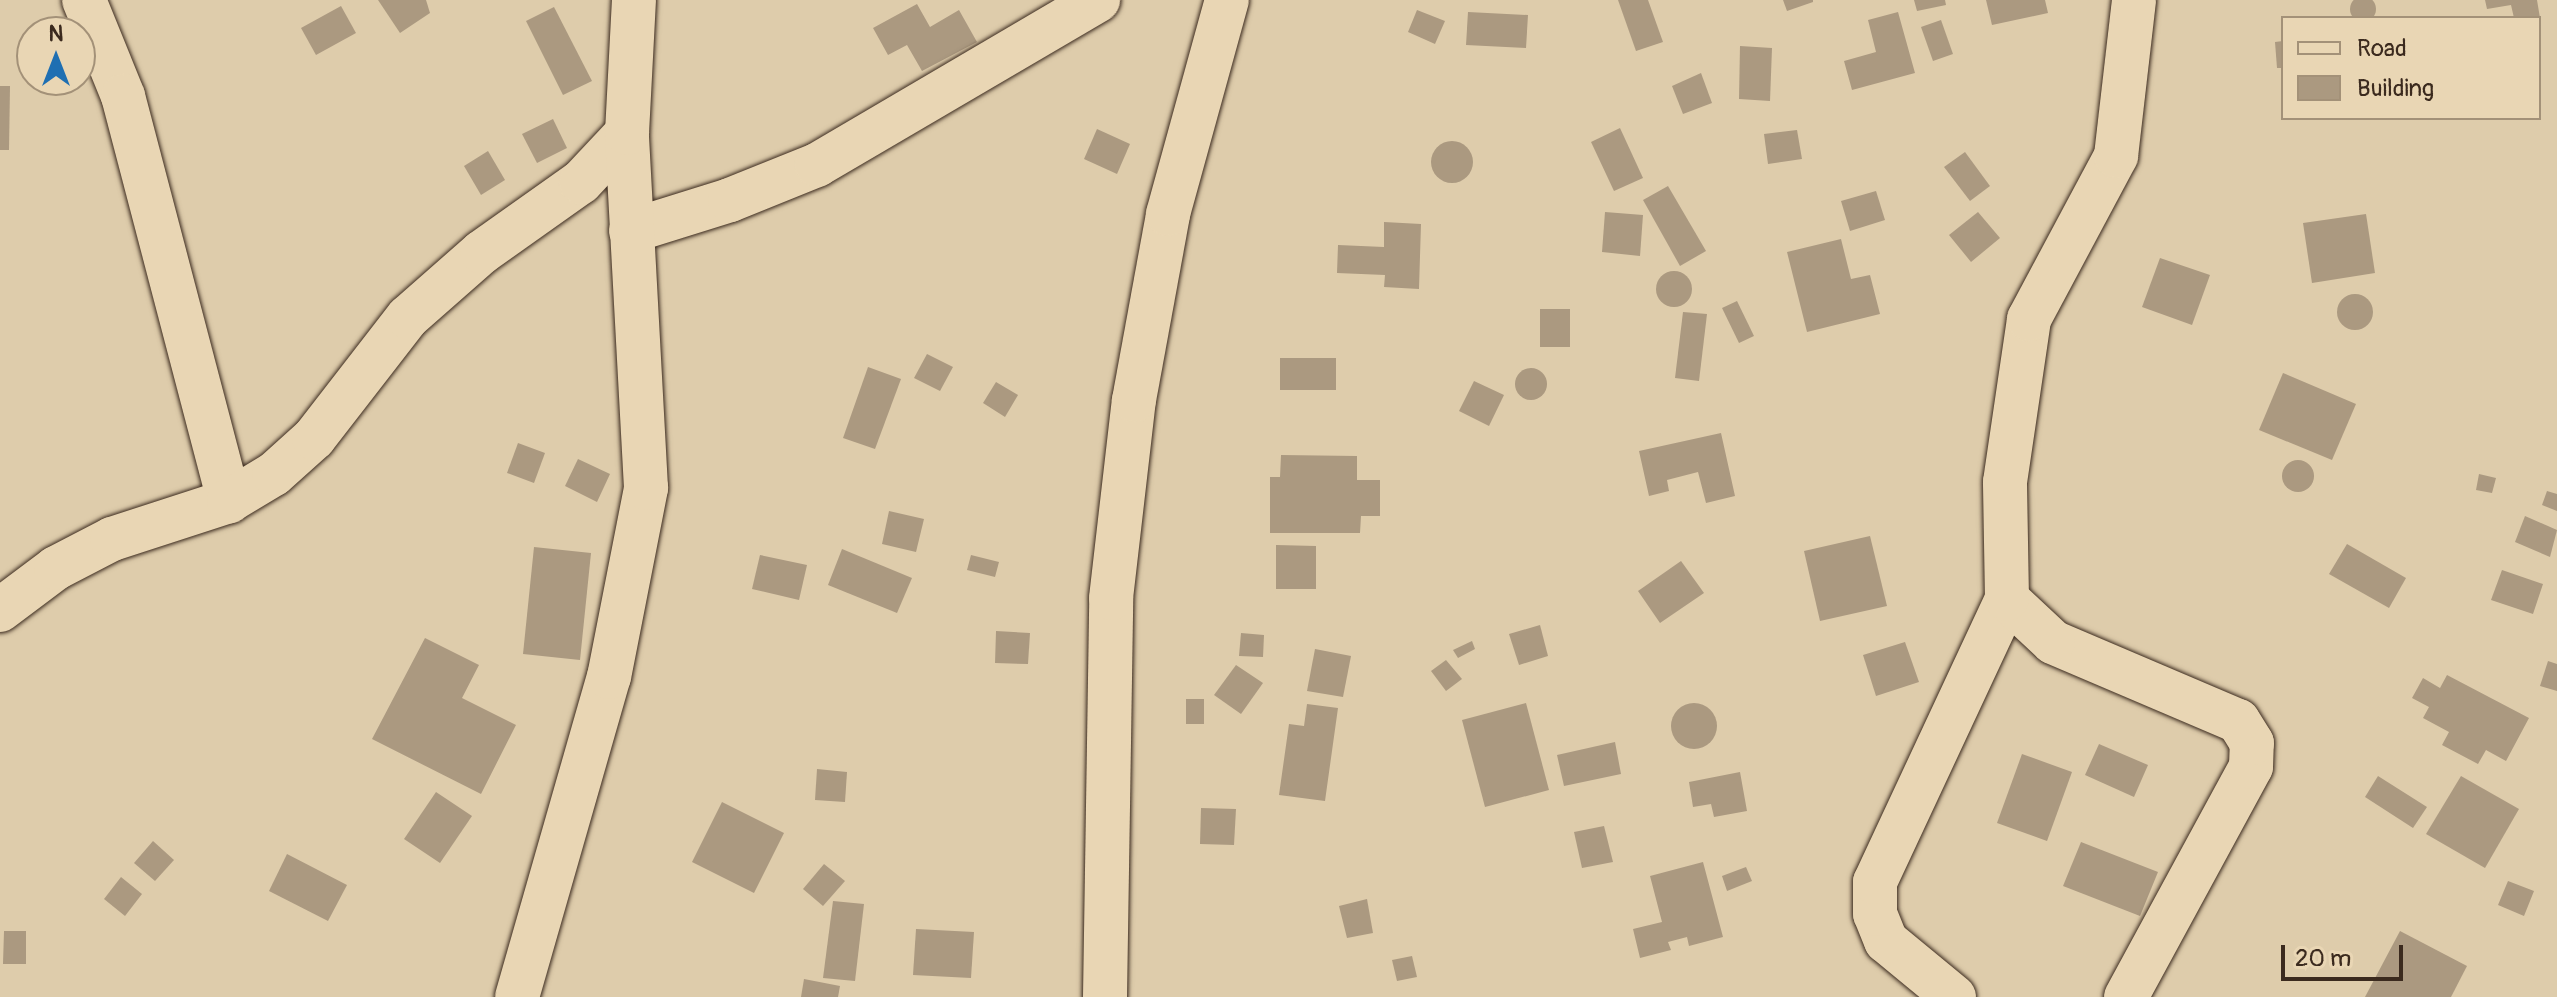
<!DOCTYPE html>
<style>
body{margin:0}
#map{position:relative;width:2557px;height:997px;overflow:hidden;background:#deccab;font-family:Pangolin,sans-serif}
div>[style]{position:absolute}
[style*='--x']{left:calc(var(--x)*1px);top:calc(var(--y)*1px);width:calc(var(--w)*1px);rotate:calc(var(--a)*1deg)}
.building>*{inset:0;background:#ab9980}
.round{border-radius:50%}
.roads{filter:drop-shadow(0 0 2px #3b2a1e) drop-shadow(0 0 2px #3b2a1e)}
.minor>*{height:44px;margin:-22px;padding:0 22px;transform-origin:22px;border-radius:22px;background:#e9d6b4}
span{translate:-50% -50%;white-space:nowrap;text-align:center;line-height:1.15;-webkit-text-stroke:8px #e9d6b4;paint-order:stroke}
.legend{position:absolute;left:2281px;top:16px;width:260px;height:104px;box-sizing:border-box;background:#e9d6b4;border:2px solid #a39178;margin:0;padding:10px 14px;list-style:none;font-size:24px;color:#3b2a1e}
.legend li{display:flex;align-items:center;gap:16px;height:40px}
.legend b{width:40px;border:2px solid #a39178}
.north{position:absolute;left:16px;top:16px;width:80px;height:80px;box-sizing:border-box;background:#e9d6b4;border:2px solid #a39178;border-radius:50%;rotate:0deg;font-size:22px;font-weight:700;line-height:32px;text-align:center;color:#3b2a1e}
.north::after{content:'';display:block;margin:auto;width:28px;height:36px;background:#1f6fb2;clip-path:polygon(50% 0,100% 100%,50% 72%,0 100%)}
.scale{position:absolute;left:2281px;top:945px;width:122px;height:36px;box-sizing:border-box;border:4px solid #3b2a1e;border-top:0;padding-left:10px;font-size:24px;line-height:28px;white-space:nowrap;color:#3b2a1e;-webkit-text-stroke:6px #e9d6b4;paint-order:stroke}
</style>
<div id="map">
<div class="building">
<div class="round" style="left:2350px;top:-4px;width:26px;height:26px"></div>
<div style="clip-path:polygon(378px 0,426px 0,430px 13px,400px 33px)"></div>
<div style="clip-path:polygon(1618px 0,1648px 0,1663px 42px,1636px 51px)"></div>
<div style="clip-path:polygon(1783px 0,1813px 0,1813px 2px,1787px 11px)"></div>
<div style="clip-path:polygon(1914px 0,1945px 0,1946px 5px,1917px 11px)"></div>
<div style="clip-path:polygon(1986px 0,2045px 0,2048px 13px,1992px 25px)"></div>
<div style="clip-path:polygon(2485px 0,2537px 0,2540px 18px,2514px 18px,2511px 5px,2487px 9px)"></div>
<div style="clip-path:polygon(917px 4px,930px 27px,959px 10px,977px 42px,922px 71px,907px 45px,888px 55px,873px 28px)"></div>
<div style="clip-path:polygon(341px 6px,356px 33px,316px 55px,301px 28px)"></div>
<div style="clip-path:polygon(554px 7px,592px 81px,563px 95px,526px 21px)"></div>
<div style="clip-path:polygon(1417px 10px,1445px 21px,1435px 44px,1408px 32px)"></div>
<div style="clip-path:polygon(1468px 12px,1528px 15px,1526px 48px,1466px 45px)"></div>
<div style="clip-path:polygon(1898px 12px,1915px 73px,1852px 90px,1844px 61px,1876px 52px,1868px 20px)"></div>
<div style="clip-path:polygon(1941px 20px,1953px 54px,1933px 61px,1921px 27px)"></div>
<div style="clip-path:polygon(2283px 41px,2283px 68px,2277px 68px,2275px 42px)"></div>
<div style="clip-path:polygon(1740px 46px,1772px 48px,1770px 101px,1739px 99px)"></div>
<div style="clip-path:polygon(1701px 73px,1712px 103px,1683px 114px,1672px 86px)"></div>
<div style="clip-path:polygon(0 86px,10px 86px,9px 150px,0 150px)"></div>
<div style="clip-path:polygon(553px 119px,567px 148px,537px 163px,522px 134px)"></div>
<div style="clip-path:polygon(1620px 128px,1643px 178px,1614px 191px,1591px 142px)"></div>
<div style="clip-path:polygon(1097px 129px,1130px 144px,1117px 174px,1084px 159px)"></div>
<div style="clip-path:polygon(1797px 130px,1802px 159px,1768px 164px,1764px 134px)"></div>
<div class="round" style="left:1431px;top:141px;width:42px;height:42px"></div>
<div style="clip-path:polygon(488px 151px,505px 180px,481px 195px,464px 166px)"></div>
<div style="clip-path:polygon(1965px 152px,1990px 186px,1970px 201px,1944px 167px)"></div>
<div style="clip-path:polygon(1668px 186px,1706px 251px,1680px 266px,1643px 200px)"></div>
<div style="clip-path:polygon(1876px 191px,1885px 220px,1850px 231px,1841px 201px)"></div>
<div style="clip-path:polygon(1605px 212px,1643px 215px,1640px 256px,1602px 252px)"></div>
<div style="clip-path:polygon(1978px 212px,2000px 238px,1971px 262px,1949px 235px)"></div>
<div style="clip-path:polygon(2366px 214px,2375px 273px,2312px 283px,2303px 223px)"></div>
<div style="clip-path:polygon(1384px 222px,1421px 224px,1419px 289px,1384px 287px,1385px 275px,1337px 273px,1338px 245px,1384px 247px)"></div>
<div style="clip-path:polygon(1841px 239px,1851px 279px,1870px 275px,1880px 314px,1807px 332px,1787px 252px)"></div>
<div style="clip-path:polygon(2160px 258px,2210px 275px,2192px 325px,2142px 307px)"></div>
<div class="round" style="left:1656px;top:271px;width:36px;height:36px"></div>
<div class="round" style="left:2337px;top:294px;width:36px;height:36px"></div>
<div style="clip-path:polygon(1737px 301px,1754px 336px,1739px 343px,1722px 308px)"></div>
<div style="clip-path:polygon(1540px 309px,1570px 309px,1570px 347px,1540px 347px)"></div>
<div style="clip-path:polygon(1683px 312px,1707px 314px,1699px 381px,1675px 378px)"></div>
<div style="clip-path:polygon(927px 354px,953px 367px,940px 391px,914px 378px)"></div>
<div style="clip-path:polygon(1280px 358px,1336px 358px,1336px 390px,1280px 390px)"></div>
<div style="clip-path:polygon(868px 367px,901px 379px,875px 449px,843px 438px)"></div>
<div class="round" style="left:1515px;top:368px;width:32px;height:32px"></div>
<div style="clip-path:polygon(2283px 373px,2356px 404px,2332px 460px,2259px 430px)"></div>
<div style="clip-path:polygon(1474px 381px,1504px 395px,1489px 426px,1459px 411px)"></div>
<div style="clip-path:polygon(996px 382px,1018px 395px,1005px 417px,983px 403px)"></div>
<div style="clip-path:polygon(1721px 433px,1735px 496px,1706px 503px,1698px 472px,1667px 480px,1669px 491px,1649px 496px,1639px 451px)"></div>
<div style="clip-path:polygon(518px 443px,545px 453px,534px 483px,507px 473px)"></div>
<div style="clip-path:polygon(1281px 455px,1357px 456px,1357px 480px,1380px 480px,1380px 516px,1361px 516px,1360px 533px,1270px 533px,1270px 477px,1280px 477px)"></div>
<div style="clip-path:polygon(578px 459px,610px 474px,597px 502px,565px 486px)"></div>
<div class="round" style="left:2282px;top:460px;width:32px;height:32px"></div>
<div style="clip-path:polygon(2479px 474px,2496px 478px,2492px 493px,2476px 490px)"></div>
<div style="clip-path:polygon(2547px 491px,2557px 494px,2557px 511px,2542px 505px)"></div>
<div style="clip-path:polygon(889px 511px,924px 519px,916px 552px,882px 544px)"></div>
<div style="clip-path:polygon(2525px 516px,2557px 530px,2550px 557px,2515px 542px)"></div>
<div style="clip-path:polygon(1870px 536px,1887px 606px,1820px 621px,1804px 551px)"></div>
<div style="clip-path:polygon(2347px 544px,2406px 578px,2389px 608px,2329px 574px)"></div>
<div style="clip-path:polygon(1276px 545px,1316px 546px,1316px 589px,1276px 589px)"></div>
<div style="clip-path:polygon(534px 547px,591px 553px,580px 660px,523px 654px)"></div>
<div style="clip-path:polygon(842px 549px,912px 578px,897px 613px,828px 585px)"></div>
<div style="clip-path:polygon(760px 555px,807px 565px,799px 600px,752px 589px)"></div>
<div style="clip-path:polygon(971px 555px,999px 562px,995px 577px,967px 570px)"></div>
<div style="clip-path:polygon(1681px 561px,1704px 593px,1660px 623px,1638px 591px)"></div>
<div style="clip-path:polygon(2502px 570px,2543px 584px,2533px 614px,2491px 600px)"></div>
<div style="clip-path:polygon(1540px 625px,1548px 656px,1519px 665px,1509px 634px)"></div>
<div style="clip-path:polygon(996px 631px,1030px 633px,1028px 664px,995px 663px)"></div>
<div style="clip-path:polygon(1241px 633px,1264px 635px,1263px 657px,1239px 656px)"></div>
<div style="clip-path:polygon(425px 638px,479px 665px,462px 698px,516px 725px,481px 794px,372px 739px)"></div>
<div style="clip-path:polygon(1472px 641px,1475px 649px,1458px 658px,1453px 650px)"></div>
<div style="clip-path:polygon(1905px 642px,1919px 682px,1876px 696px,1863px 655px)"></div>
<div style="clip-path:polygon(1315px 649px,1351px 656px,1343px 697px,1307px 691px)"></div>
<div style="clip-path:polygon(1446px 660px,1462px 679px,1446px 691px,1431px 671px)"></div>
<div style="clip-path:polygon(2548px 661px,2557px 664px,2557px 691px,2540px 686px)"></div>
<div style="clip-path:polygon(1236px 665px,1263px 683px,1241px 714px,1214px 695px)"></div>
<div style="clip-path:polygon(2447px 675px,2529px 718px,2506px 761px,2486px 750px,2478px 764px,2442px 745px,2449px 732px,2423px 718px,2429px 707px,2412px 698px,2423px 678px,2440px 688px)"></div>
<div style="clip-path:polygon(1186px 699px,1204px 699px,1204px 724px,1186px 724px)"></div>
<div style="clip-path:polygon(1526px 703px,1549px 790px,1485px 807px,1462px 720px)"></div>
<div class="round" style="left:1671px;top:703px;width:46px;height:46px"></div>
<div style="clip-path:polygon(1307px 704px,1338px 708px,1325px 801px,1279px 795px,1289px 724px,1304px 726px)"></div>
<div style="clip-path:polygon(1615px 742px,1621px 774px,1564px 786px,1557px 755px)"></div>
<div style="clip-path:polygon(2099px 744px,2148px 765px,2134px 797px,2085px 775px)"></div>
<div style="clip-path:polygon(2022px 754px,2072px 772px,2047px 841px,1997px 823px)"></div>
<div style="clip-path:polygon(817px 769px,847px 772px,845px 802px,815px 800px)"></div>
<div style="clip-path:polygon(1740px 772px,1747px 811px,1714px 817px,1711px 804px,1693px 807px,1689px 782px)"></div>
<div style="clip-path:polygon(2378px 776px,2427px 807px,2413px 828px,2365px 797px)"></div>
<div style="clip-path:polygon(2461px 776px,2519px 809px,2485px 868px,2426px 834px)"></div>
<div style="clip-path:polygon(436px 792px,472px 816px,440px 863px,404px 839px)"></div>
<div style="clip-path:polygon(722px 802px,784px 833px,754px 893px,692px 862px)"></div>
<div style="clip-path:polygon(1201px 808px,1236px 809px,1234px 845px,1200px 844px)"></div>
<div style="clip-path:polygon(1604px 826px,1613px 862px,1582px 868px,1574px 832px)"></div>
<div style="clip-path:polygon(153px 841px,174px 860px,155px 881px,134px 863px)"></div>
<div style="clip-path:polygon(2081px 842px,2158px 872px,2140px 916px,2063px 886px)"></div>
<div style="clip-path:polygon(287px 854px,347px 885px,328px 921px,269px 891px)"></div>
<div style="clip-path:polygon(1703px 862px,1723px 937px,1689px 946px,1687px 937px,1668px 942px,1671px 950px,1640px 958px,1633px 929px,1662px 922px,1650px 876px)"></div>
<div style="clip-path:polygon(824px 864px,845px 881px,823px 906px,803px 889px)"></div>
<div style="clip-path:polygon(1746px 867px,1752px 881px,1727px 891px,1722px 876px)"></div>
<div style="clip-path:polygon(121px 877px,142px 894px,125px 916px,104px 899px)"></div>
<div style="clip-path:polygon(2508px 881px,2534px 891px,2524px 916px,2498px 905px)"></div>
<div style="clip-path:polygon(1367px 899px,1373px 933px,1347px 938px,1339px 906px)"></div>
<div style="clip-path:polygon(833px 901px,864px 904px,855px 981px,823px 978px)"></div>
<div style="clip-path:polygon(916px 929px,974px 932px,971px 978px,913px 975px)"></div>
<div style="clip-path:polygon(4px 931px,26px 931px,26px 964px,3px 964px)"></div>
<div style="clip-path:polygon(2400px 931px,2467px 966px,2451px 997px,2365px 997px)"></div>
<div style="clip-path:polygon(1412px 956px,1417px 977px,1397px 981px,1392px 960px)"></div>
<div style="clip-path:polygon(804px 979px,840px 986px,838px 997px,801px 997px)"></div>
</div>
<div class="roads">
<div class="minor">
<div style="--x:84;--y:0;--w:104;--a:67.9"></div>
<div style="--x:123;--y:96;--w:419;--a:75.3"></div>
<div style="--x:631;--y:231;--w:104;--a:-17.4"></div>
<div style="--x:730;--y:200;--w:94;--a:-21.9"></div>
<div style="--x:817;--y:165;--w:326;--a:-30.4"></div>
<div style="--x:0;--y:610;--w:70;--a:-36.9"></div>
<div style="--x:56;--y:568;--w:63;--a:-27.4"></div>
<div style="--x:112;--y:539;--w:123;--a:-18"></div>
<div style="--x:229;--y:501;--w:52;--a:-31"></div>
<div style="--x:274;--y:474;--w:54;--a:-42"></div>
<div style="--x:314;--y:438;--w:153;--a:-52.2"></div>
<div style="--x:408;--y:317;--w:98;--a:-41.3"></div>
<div style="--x:482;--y:252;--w:121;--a:-35.3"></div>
<div style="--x:581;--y:182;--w:67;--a:-46.8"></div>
<div style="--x:517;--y:997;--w:333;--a:-74"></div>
<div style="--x:609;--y:677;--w:193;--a:-78.9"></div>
<div style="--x:646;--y:488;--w:356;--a:-93.1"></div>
<div style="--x:627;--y:133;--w:133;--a:-87"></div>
<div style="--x:1105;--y:997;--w:399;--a:-89.1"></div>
<div style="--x:1111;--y:598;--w:199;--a:-83.4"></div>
<div style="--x:1134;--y:400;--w:189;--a:-79.6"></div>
<div style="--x:1168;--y:214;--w:222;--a:-74.6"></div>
<div style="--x:1954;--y:997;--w:88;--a:-140.5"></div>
<div style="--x:1886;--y:941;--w:29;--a:-112"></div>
<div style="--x:1875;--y:914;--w:32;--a:-90"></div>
<div style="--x:1875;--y:882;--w:312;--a:-65"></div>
<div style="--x:2126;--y:997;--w:262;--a:-61.5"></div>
<div style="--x:2251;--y:767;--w:24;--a:-88"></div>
<div style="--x:2252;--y:743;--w:26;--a:-122"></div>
<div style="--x:2238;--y:721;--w:201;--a:-156.9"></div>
<div style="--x:2053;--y:642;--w:63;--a:-136.9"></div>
<div style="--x:2007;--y:599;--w:117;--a:-91"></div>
<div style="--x:2005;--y:482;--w:165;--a:-81.6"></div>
<div style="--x:2029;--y:319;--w:185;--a:-61.9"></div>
<div style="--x:2116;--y:156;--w:157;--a:-83.4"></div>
</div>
</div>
<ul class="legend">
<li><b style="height:10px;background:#e9d6b4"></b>Road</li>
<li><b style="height:22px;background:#ab9980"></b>Building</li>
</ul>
<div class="north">N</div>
<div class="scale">20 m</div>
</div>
